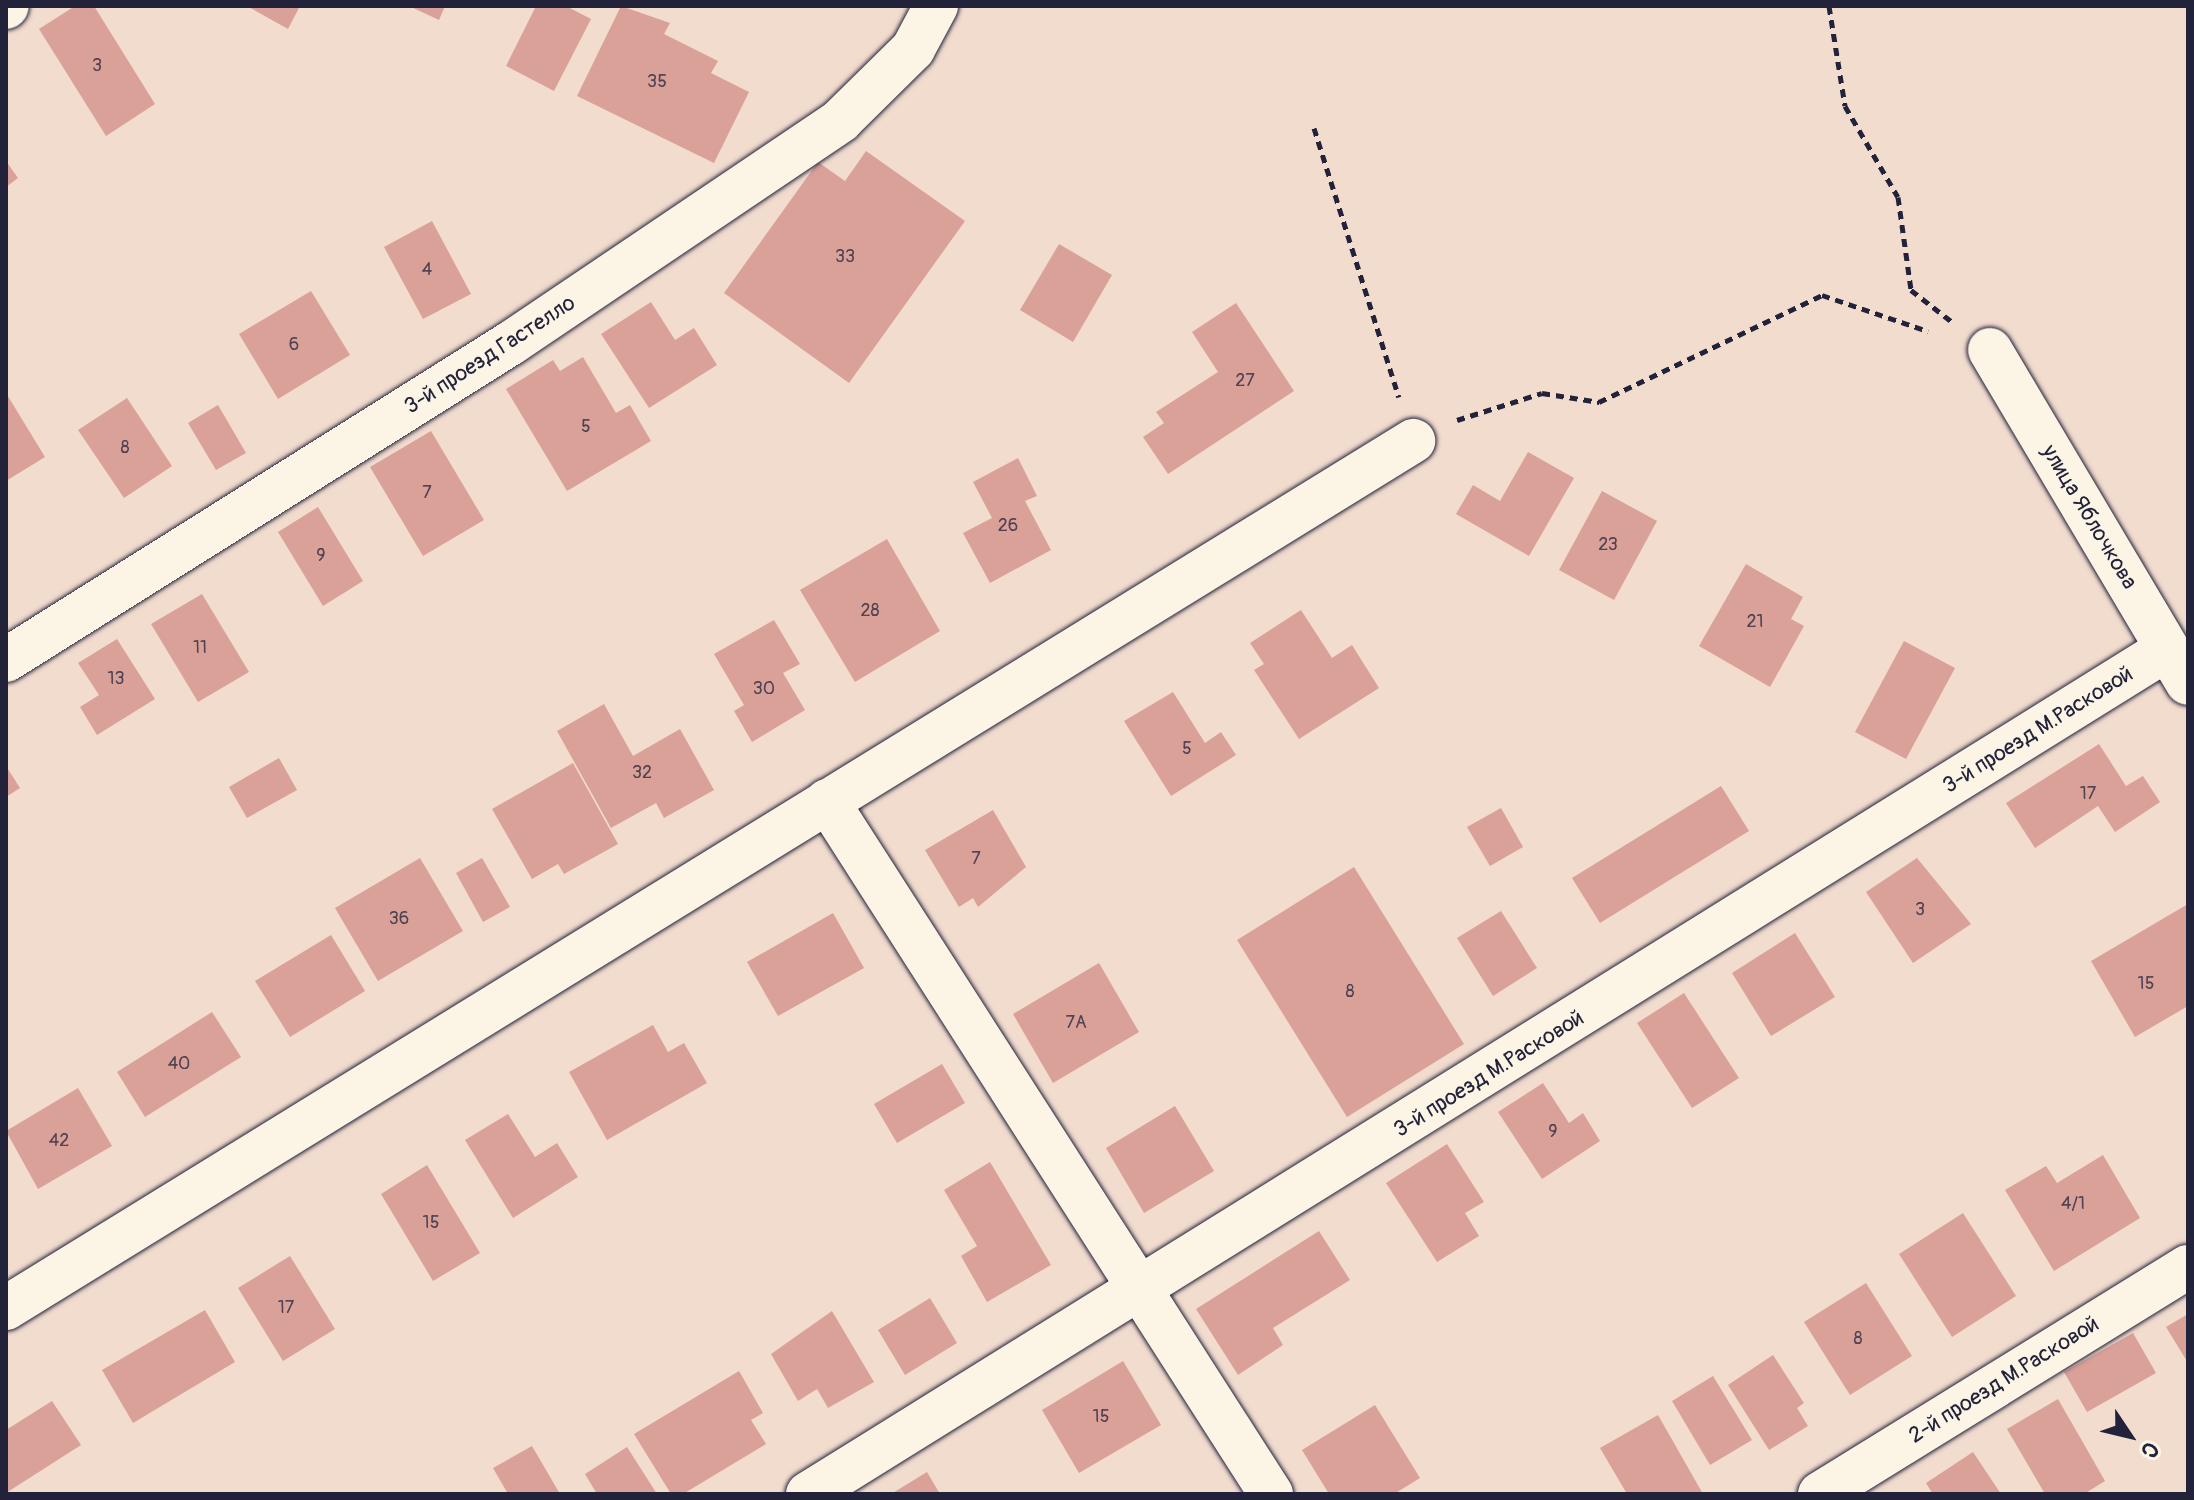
<!DOCTYPE html>
<meta charset="utf-8">
<style>
body{margin:0}
#map{position:relative;width:2194px;height:1500px;overflow:hidden;background:#f2dcce;font-family:Pangolin,sans-serif}
div>[style]{position:absolute}
[style*='--x']{left:calc(var(--x)*1px);top:calc(var(--y)*1px);width:calc(var(--w)*1px);rotate:calc(var(--a)*1deg)}
.building>*{inset:0;background:#daa198}
.path>*{height:5px;margin-top:-2.5px;transform-origin:0;background:repeating-linear-gradient(90deg,#22223b 0 8px,transparent 0 14px)}
.roads{filter:drop-shadow(0 0 2px #22223b) drop-shadow(0 0 2px #22223b)}
.street>*{height:44px;margin:-22px;padding:0 22px;transform-origin:22px;border-radius:22px;background:#fcf5e5}
span{translate:-50% -50%;white-space:nowrap;text-align:center;line-height:1.15;-webkit-text-stroke:6px #fcf5e5;paint-order:stroke}
.number-label{font-size:18px;color:#504252}
.number-label span{-webkit-text-stroke-width:0}
.street-label{font-size:22px;color:#22223b}
.frame{position:absolute;inset:0;border:8px solid #22223b;pointer-events:none}
.north{position:absolute;left:2090px;top:1396px;width:80px;height:80px;-webkit-text-stroke:6px #fcf5e5;paint-order:stroke;rotate:125deg;font-size:22px;font-weight:700;line-height:32px;text-align:center;color:#22223b}
.north::after{content:'';display:block;margin:auto;width:28px;height:36px;background:#22223b;clip-path:polygon(50% 0,100% 100%,50% 72%,0 100%)}
</style>
<div id="map">
<div class="building">
<div style="clip-path:polygon(75px 6px,94px 6px,155px 104px,106px 136px,39px 29px)"></div>
<div style="clip-path:polygon(247px 6px,300px 6px,288px 29px)"></div>
<div style="clip-path:polygon(409px 6px,445px 6px,439px 20px)"></div>
<div style="clip-path:polygon(536px 6px,566px 6px,591px 19px,554px 91px,506px 66px)"></div>
<div style="clip-path:polygon(621px 6px,670px 23px,664px 34px,718px 61px,711px 73px,749px 92px,714px 163px,577px 96px)"></div>
<div style="clip-path:polygon(866px 151px,965px 221px,849px 383px,724px 293px,818px 162px,845px 181px)"></div>
<div style="clip-path:polygon(6px 161px,18px 178px,6px 187px)"></div>
<div style="clip-path:polygon(432px 221px,471px 294px,423px 319px,384px 247px)"></div>
<div style="clip-path:polygon(1059px 244px,1112px 275px,1073px 342px,1020px 310px)"></div>
<div style="clip-path:polygon(311px 291px,350px 355px,278px 399px,239px 334px)"></div>
<div style="clip-path:polygon(651px 302px,675px 340px,694px 328px,717px 365px,649px 408px,601px 334px)"></div>
<div style="clip-path:polygon(1236px 303px,1294px 391px,1168px 474px,1143px 437px,1164px 423px,1156px 412px,1218px 372px,1192px 332px)"></div>
<div style="clip-path:polygon(583px 357px,616px 413px,630px 405px,651px 441px,567px 491px,506px 389px,553px 360px,560px 371px)"></div>
<div style="clip-path:polygon(6px 393px,45px 457px,6px 481px)"></div>
<div style="clip-path:polygon(127px 398px,172px 466px,124px 498px,78px 430px)"></div>
<div style="clip-path:polygon(218px 405px,246px 453px,216px 470px,188px 423px)"></div>
<div style="clip-path:polygon(431px 431px,484px 520px,423px 556px,370px 467px)"></div>
<div style="clip-path:polygon(1528px 452px,1574px 478px,1529px 556px,1456px 514px,1473px 485px,1500px 501px)"></div>
<div style="clip-path:polygon(1018px 458px,1037px 496px,1025px 501px,1051px 550px,990px 583px,963px 533px,992px 518px,973px 482px)"></div>
<div style="clip-path:polygon(1602px 491px,1657px 521px,1614px 600px,1559px 570px)"></div>
<div style="clip-path:polygon(318px 507px,363px 581px,323px 606px,278px 532px)"></div>
<div style="clip-path:polygon(887px 539px,940px 631px,855px 682px,800px 590px)"></div>
<div style="clip-path:polygon(1746px 564px,1803px 597px,1791px 619px,1804px 626px,1770px 687px,1699px 646px)"></div>
<div style="clip-path:polygon(202px 594px,249px 672px,198px 702px,151px 624px)"></div>
<div style="clip-path:polygon(1301px 610px,1332px 658px,1352px 645px,1379px 688px,1299px 739px,1254px 670px,1264px 664px,1250px 643px)"></div>
<div style="clip-path:polygon(774px 620px,800px 664px,783px 673px,805px 710px,752px 742px,734px 711px,744px 705px,714px 654px)"></div>
<div style="clip-path:polygon(117px 639px,155px 699px,97px 735px,80px 707px,99px 695px,78px 663px)"></div>
<div style="clip-path:polygon(1904px 641px,1955px 668px,1906px 759px,1855px 732px)"></div>
<div style="clip-path:polygon(1173px 692px,1205px 743px,1221px 732px,1236px 755px,1171px 796px,1124px 721px)"></div>
<div style="clip-path:polygon(604px 704px,633px 756px,680px 729px,714px 790px,664px 818px,656px 803px,611px 828px,557px 731px)"></div>
<div style="clip-path:polygon(2099px 744px,2126px 786px,2143px 776px,2160px 802px,2115px 832px,2098px 806px,2035px 848px,2006px 803px)"></div>
<div style="clip-path:polygon(279px 758px,297px 790px,247px 818px,229px 787px)"></div>
<div style="clip-path:polygon(573px 763px,618px 844px,564px 874px,558px 864px,532px 879px,492px 809px)"></div>
<div style="clip-path:polygon(6px 766px,20px 788px,6px 797px)"></div>
<div style="clip-path:polygon(1721px 786px,1749px 831px,1600px 923px,1572px 878px)"></div>
<div style="clip-path:polygon(1501px 808px,1523px 847px,1490px 866px,1467px 827px)"></div>
<div style="clip-path:polygon(993px 810px,1026px 867px,978px 907px,973px 898px,959px 907px,925px 850px)"></div>
<div style="clip-path:polygon(420px 858px,463px 931px,378px 981px,335px 908px)"></div>
<div style="clip-path:polygon(482px 858px,510px 907px,483px 922px,456px 873px)"></div>
<div style="clip-path:polygon(1917px 858px,1971px 924px,1913px 963px,1866px 892px)"></div>
<div style="clip-path:polygon(1354px 867px,1464px 1044px,1347px 1117px,1237px 940px)"></div>
<div style="clip-path:polygon(2188px 904px,2188px 1006px,2135px 1037px,2091px 961px)"></div>
<div style="clip-path:polygon(1501px 911px,1537px 968px,1493px 996px,1457px 938px)"></div>
<div style="clip-path:polygon(833px 913px,864px 968px,778px 1016px,747px 962px)"></div>
<div style="clip-path:polygon(1795px 933px,1835px 997px,1771px 1036px,1732px 973px)"></div>
<div style="clip-path:polygon(331px 935px,365px 991px,290px 1037px,255px 981px)"></div>
<div style="clip-path:polygon(1099px 963px,1139px 1032px,1053px 1083px,1013px 1014px)"></div>
<div style="clip-path:polygon(1684px 993px,1739px 1078px,1692px 1108px,1637px 1023px)"></div>
<div style="clip-path:polygon(212px 1012px,241px 1057px,145px 1117px,117px 1072px)"></div>
<div style="clip-path:polygon(653px 1025px,668px 1052px,684px 1043px,707px 1083px,607px 1140px,569px 1072px)"></div>
<div style="clip-path:polygon(942px 1064px,965px 1103px,897px 1143px,874px 1104px)"></div>
<div style="clip-path:polygon(1543px 1083px,1569px 1123px,1583px 1113px,1600px 1141px,1542px 1179px,1498px 1112px)"></div>
<div style="clip-path:polygon(78px 1088px,112px 1146px,38px 1189px,6px 1131px)"></div>
<div style="clip-path:polygon(1175px 1106px,1214px 1171px,1144px 1213px,1106px 1148px)"></div>
<div style="clip-path:polygon(508px 1114px,535px 1157px,557px 1143px,578px 1177px,513px 1218px,465px 1140px)"></div>
<div style="clip-path:polygon(1447px 1144px,1484px 1202px,1465px 1213px,1479px 1236px,1437px 1262px,1386px 1183px)"></div>
<div style="clip-path:polygon(2103px 1155px,2140px 1218px,2054px 1271px,2005px 1190px,2046px 1166px,2057px 1183px)"></div>
<div style="clip-path:polygon(990px 1162px,1051px 1265px,987px 1302px,961px 1256px,977px 1246px,944px 1190px)"></div>
<div style="clip-path:polygon(427px 1165px,480px 1253px,433px 1281px,381px 1194px)"></div>
<div style="clip-path:polygon(1963px 1213px,2016px 1296px,1952px 1337px,1899px 1254px)"></div>
<div style="clip-path:polygon(1319px 1231px,1350px 1280px,1273px 1328px,1283px 1345px,1238px 1375px,1196px 1309px)"></div>
<div style="clip-path:polygon(290px 1256px,335px 1329px,283px 1361px,238px 1288px)"></div>
<div style="clip-path:polygon(1866px 1283px,1912px 1356px,1850px 1395px,1804px 1322px)"></div>
<div style="clip-path:polygon(930px 1298px,957px 1343px,905px 1375px,878px 1330px)"></div>
<div style="clip-path:polygon(205px 1310px,235px 1362px,133px 1423px,102px 1370px)"></div>
<div style="clip-path:polygon(832px 1311px,874px 1382px,828px 1408px,817px 1389px,798px 1401px,771px 1354px)"></div>
<div style="clip-path:polygon(2188px 1314px,2188px 1363px,2166px 1327px)"></div>
<div style="clip-path:polygon(2133px 1333px,2156px 1373px,2087px 1412px,2064px 1372px)"></div>
<div style="clip-path:polygon(1773px 1355px,1804px 1403px,1797px 1408px,1808px 1426px,1769px 1450px,1728px 1385px)"></div>
<div style="clip-path:polygon(1123px 1361px,1161px 1425px,1079px 1473px,1042px 1410px)"></div>
<div style="clip-path:polygon(739px 1371px,763px 1413px,751px 1420px,766px 1444px,683px 1494px,671px 1494px,634px 1434px)"></div>
<div style="clip-path:polygon(1713px 1376px,1752px 1440px,1710px 1465px,1672px 1401px)"></div>
<div style="clip-path:polygon(2058px 1399px,2105px 1481px,2084px 1494px,2045px 1494px,2007px 1429px)"></div>
<div style="clip-path:polygon(52px 1401px,81px 1445px,6px 1493px,6px 1430px)"></div>
<div style="clip-path:polygon(1375px 1405px,1420px 1478px,1394px 1494px,1329px 1494px,1302px 1450px)"></div>
<div style="clip-path:polygon(1658px 1415px,1703px 1494px,1627px 1494px,1600px 1448px)"></div>
<div style="clip-path:polygon(532px 1446px,560px 1494px,508px 1494px,493px 1468px)"></div>
<div style="clip-path:polygon(627px 1447px,657px 1494px,597px 1494px,585px 1474px)"></div>
<div style="clip-path:polygon(1973px 1452px,2001px 1494px,1933px 1494px,1926px 1483px)"></div>
<div style="clip-path:polygon(927px 1472px,940px 1494px,891px 1494px)"></div>
</div>
<div class="path">
<div style="--x:1829;--y:6;--w:101;--a:80.9"></div>
<div style="--x:1845;--y:106;--w:105;--a:59.8"></div>
<div style="--x:1898;--y:197;--w:94;--a:82"></div>
<div style="--x:1911;--y:290;--w:51;--a:37.8"></div>
<div style="--x:1314;--y:128;--w:282;--a:72.5"></div>
<div style="--x:1457;--y:420;--w:89;--a:-17.6"></div>
<div style="--x:1542;--y:393;--w:58;--a:9"></div>
<div style="--x:1599;--y:402;--w:247;--a:-25.6"></div>
<div style="--x:1822;--y:295;--w:112;--a:18.8"></div>
</div>
<div class="roads">
<div class="street">
<div style="--x:6;--y:7;--w:1;--a:-45"></div>
<div style="--x:1990;--y:350;--w:387;--a:59.3"></div>
<div style="--x:6;--y:660;--w:596;--a:-32.12"></div>
<div style="--x:511;--y:343;--w:398;--a:-34"></div>
<div style="--x:841;--y:120;--w:101;--a:-44.6"></div>
<div style="--x:913;--y:49;--w:49;--a:-61.9"></div>
<div style="--x:827;--y:801;--w:823;--a:57.35"></div>
<div style="--x:6;--y:1308;--w:1653;--a:-31.64"></div>
<div style="--x:808;--y:1494;--w:1600;--a:-31.87"></div>
<div style="--x:1820;--y:1494;--w:432;--a:-31.7"></div>
</div>
</div>
<div class="number-label">
<span style="left:97px;top:66px">3</span>
<span style="left:657px;top:82px">35</span>
<span style="left:845px;top:257px">33</span>
<span style="left:427px;top:270px">4</span>
<span style="left:294px;top:345px">6</span>
<span style="left:1245px;top:381px">27</span>
<span style="left:586px;top:427px">5</span>
<span style="left:125px;top:448px">8</span>
<span style="left:427px;top:493px">7</span>
<span style="left:1008px;top:526px">26</span>
<span style="left:1608px;top:545px">23</span>
<span style="left:321px;top:556px">9</span>
<span style="left:870px;top:611px">28</span>
<span style="left:1755px;top:622px">21</span>
<span style="left:200px;top:648px">11</span>
<span style="left:116px;top:679px">13</span>
<span style="left:764px;top:689px">30</span>
<span style="left:1187px;top:749px">5</span>
<span style="left:642px;top:773px">32</span>
<span style="left:2088px;top:794px">17</span>
<span style="left:976px;top:859px">7</span>
<span style="left:1920px;top:910px">3</span>
<span style="left:399px;top:919px">36</span>
<span style="left:2146px;top:984px">15</span>
<span style="left:1350px;top:992px">8</span>
<span style="left:1076px;top:1023px">7А</span>
<span style="left:179px;top:1064px">40</span>
<span style="left:1553px;top:1132px">9</span>
<span style="left:59px;top:1141px">42</span>
<span style="left:2073px;top:1204px">4/1</span>
<span style="left:431px;top:1223px">15</span>
<span style="left:286px;top:1308px">17</span>
<span style="left:1858px;top:1339px">8</span>
<span style="left:1101px;top:1417px">15</span>
</div>
<div class="street-label">
<span style="left:490px;top:355px;rotate:-33deg">3-й проезд Гастелло</span>
<span style="left:2089px;top:517px;rotate:59deg">улица Яблочкова</span>
<span style="left:2038px;top:730px;rotate:-32deg">3-й проезд М.Расковой</span>
<span style="left:1489px;top:1074px;rotate:-32deg">3-й проезд М.Расковой</span>
<span style="left:2004px;top:1380px;rotate:-32deg">2-й проезд М.Расковой</span>
</div>
<div class="frame"></div>
<div class="north">С</div>
</div>
